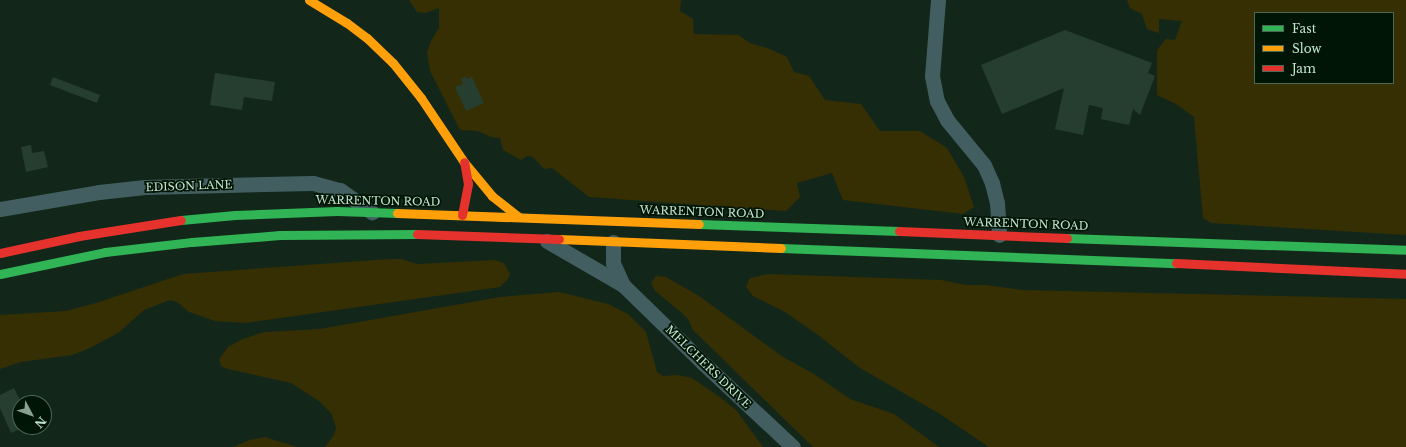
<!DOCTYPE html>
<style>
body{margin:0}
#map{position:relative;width:1406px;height:447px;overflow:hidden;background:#12271a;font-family:"Libre Baskerville",serif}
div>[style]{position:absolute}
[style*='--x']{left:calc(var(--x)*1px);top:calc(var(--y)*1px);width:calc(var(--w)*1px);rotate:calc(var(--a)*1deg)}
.green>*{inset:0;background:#362f04}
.building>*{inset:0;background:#263e30}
.street>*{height:15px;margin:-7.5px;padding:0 7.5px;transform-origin:7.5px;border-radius:7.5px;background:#435e61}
.fast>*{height:9px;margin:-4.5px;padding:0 4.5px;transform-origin:4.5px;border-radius:4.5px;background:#30b455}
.slow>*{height:9px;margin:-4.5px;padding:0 4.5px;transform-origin:4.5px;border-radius:4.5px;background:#ff9f0a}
.jam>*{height:9px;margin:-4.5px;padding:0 4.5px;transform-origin:4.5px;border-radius:4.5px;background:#e5322d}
span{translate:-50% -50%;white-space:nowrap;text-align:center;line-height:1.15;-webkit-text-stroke:3.5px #001506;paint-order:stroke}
.street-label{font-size:11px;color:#c4e5cd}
.legend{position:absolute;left:1254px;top:12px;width:140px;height:72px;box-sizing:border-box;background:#001506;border:1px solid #4e6856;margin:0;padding:5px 7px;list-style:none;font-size:12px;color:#c4e5cd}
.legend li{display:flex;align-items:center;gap:8px;height:20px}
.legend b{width:20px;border:1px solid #4e6856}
.north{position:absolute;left:12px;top:395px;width:40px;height:40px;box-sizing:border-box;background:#001506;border:1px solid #4e6856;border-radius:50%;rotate:131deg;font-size:11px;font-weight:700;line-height:16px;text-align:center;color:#c4e5cd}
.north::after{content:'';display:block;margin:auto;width:14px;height:18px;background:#86a28e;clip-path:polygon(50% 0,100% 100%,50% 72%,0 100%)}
</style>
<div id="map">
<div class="green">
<div style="clip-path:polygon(409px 0,681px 0,680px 11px,693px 19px,694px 34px,738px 35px,750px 43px,770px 49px,787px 57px,794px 72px,809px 76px,825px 100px,861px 104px,880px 131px,920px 131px,947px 148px,964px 177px,974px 207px,963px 214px,843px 200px,832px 173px,797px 183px,800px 197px,786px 211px,589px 197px,552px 168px,544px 169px,533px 157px,527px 156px,521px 160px,503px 150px,500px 138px,491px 137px,478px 131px,460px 130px,430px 71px,427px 52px,432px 39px,439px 28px,439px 8px,425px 13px,417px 12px)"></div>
<div style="clip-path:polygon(evenodd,1127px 0,1406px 0,1406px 235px,1211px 223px,1203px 218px,1194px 117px,1176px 104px,1157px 95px,1157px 50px,1166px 39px,1175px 40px,1182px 21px,1159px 19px,1159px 33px,1147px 29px,1142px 14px,1130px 8px,1127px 0,1255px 13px,1393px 13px,1393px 83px,1255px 83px,1255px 13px)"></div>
<div style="clip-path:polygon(390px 259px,401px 259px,417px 264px,495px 260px,504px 263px,510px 274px,508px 279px,500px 287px,246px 323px,215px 321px,189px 312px,177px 302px,170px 300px,144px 310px,118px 333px,90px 348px,72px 355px,21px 362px,0 369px,0 315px,66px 311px,96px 303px,183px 274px)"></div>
<div style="clip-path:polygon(768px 274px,941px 280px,966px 285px,986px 285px,1022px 290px,1406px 299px,1406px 447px,989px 447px,940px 414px,860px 368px,818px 335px,785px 312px,753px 296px,746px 287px,750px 278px)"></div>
<div style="clip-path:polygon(656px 276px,666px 277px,699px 296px,783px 357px,814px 374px,850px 399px,894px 414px,939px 447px,813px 447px,693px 330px,688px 319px,682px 313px,655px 291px,651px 283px)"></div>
<div style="clip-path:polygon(559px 292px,608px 304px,628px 314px,646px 332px,657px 372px,663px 376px,678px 375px,692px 378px,721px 398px,736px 410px,763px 447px,325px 447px,334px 435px,336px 427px,331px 413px,319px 401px,291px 383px,228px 369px,221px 366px,219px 359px,228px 347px,243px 339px,264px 332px,320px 329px,500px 297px)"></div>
<div style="clip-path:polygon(265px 437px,297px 447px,233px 447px,250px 440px)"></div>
</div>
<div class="building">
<div style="clip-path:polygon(1065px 30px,1152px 63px,1148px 73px,1155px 76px,1140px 115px,1133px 109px,1129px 125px,1101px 119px,1103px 108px,1089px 105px,1083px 135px,1055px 129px,1064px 88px,1002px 114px,981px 65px)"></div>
<div style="clip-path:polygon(215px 73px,275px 82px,272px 101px,244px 97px,242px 110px,210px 105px)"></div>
<div style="clip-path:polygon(466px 76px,467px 79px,472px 77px,484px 103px,466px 111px,455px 87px,463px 84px,461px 79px)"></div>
<div style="clip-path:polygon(53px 77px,100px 95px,97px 103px,50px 85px)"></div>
<div style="clip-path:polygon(31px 145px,32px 153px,44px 151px,48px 167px,26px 172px,21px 147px)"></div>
<div style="clip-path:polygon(14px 388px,20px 400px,27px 397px,30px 403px,20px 403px,20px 427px,24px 427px,11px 433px,0 408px,0 395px)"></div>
</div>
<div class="street">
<div style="--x:938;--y:0;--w:76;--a:94.5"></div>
<div style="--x:932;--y:76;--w:25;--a:79"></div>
<div style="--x:937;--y:101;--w:21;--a:62"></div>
<div style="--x:947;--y:120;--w:58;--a:50.6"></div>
<div style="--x:984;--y:165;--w:20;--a:66"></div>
<div style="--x:992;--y:183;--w:21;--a:76"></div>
<div style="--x:997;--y:203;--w:32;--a:86"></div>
<div style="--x:0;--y:209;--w:100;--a:-9.7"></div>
<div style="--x:99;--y:192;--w:46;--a:-6.2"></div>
<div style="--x:145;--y:187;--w:168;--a:-1.4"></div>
<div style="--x:313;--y:183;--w:28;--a:15"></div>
<div style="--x:340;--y:190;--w:39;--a:35"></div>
<div style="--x:547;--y:241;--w:88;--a:30.1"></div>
<div style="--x:623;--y:285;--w:112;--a:44.3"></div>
<div style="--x:703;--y:363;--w:123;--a:43"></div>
<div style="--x:613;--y:242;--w:21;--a:90"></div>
<div style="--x:613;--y:263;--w:24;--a:66"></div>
</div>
<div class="fast">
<div style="--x:181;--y:220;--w:54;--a:-5.3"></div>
<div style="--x:235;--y:215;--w:102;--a:-2.2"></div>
<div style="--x:337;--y:211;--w:60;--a:1.9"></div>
<div style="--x:699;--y:224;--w:200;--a:2"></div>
<div style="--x:1067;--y:238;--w:339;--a:2"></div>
<div style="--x:781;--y:248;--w:395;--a:2.2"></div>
<div style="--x:0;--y:274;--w:107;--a:-11.8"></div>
<div style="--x:105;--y:252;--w:88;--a:-6.6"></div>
<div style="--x:192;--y:242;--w:88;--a:-4.5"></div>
<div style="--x:280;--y:235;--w:137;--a:-0.4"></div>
</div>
<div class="slow">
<div style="--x:309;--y:0;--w:44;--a:31.2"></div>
<div style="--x:347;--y:23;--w:25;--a:37"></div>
<div style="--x:367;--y:38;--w:36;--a:44"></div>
<div style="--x:393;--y:63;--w:45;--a:51.3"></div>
<div style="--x:421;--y:98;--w:77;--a:56.1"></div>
<div style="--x:464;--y:162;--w:44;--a:50.5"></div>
<div style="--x:492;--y:196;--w:34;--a:38"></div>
<div style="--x:397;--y:213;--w:302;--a:2.1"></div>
<div style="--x:559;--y:239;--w:222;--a:2.3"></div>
</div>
<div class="jam">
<div style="--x:462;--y:215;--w:32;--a:-79"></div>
<div style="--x:468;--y:184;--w:22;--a:-100"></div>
<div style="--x:899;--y:231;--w:168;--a:2.4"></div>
<div style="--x:417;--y:234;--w:142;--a:2"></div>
<div style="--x:0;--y:253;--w:81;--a:-12.1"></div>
<div style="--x:79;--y:236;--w:103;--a:-8.9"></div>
<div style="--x:1176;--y:263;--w:230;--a:2.7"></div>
</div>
<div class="street-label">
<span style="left:189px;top:186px;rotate:-2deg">EDISON LANE</span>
<span style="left:378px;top:201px;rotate:1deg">WARRENTON ROAD</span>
<span style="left:702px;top:212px;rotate:2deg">WARRENTON ROAD</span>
<span style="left:1026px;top:224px;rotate:2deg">WARRENTON ROAD</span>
<span style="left:708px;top:367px;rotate:44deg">MELCHERS DRIVE</span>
</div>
<ul class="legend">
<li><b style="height:5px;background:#30b455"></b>Fast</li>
<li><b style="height:5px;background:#ff9f0a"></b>Slow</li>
<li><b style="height:5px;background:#e5322d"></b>Jam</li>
</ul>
<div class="north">N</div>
</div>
